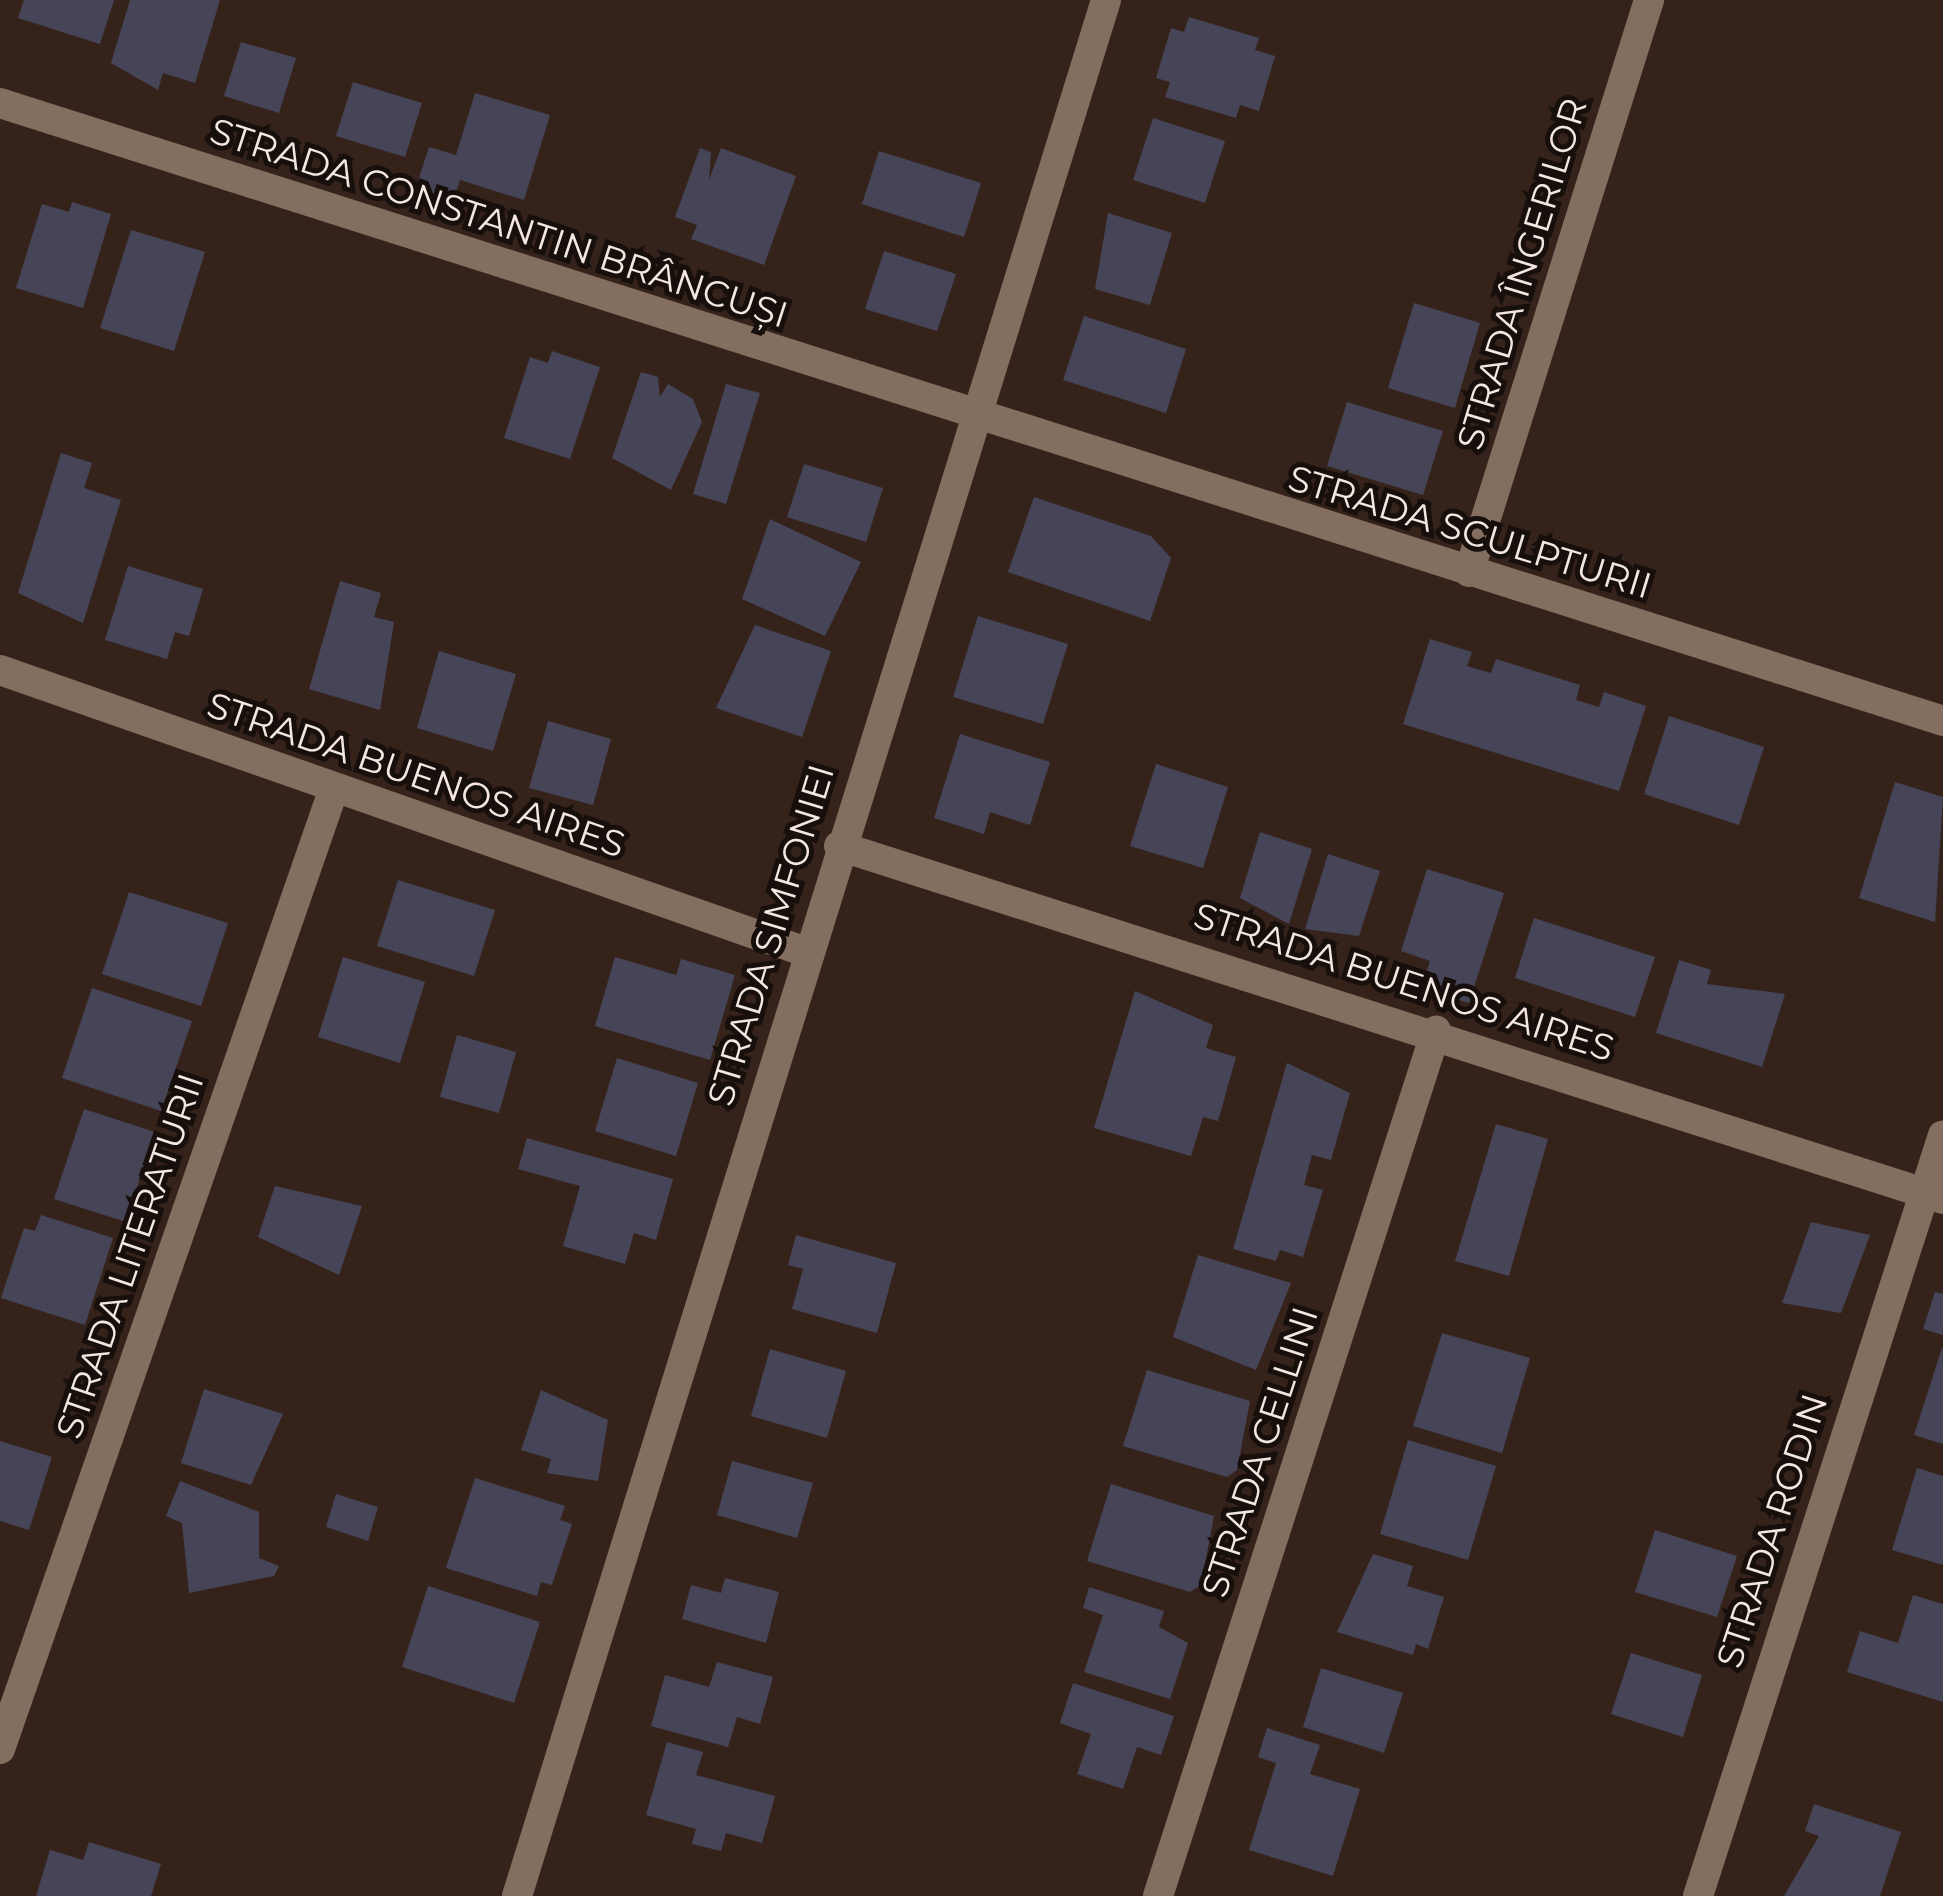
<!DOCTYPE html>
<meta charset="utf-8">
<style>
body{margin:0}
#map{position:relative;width:1943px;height:1896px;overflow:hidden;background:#35231b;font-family:Montserrat,sans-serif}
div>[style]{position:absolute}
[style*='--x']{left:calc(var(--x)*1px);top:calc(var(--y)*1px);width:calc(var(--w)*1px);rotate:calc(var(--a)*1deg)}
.building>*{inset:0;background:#464558}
.minor>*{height:30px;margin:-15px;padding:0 15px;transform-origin:15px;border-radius:15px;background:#846e5f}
span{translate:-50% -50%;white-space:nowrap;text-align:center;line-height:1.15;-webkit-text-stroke:10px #170f0b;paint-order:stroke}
.street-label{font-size:36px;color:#f4e7e2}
</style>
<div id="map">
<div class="building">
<div style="clip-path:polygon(24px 0,114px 0,100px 44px,18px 18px)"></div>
<div style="clip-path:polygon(130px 0,220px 0,195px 83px,163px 73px,158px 90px,111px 63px)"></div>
<div style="clip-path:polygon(1189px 17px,1259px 38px,1255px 50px,1275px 56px,1259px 111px,1240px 105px,1236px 118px,1165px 97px,1170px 82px,1156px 78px,1171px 28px,1184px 32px)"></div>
<div style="clip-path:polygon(241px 42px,296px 58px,279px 113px,224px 96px)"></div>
<div style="clip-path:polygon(353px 82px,422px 103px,405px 157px,336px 136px)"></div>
<div style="clip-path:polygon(475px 93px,550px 115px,524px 200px,460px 180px,452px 204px,414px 193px,429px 147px,456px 155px)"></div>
<div style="clip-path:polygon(1153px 118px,1225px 141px,1205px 203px,1133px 180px)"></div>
<div style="clip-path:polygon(700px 148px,711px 152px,709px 180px,721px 148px,796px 176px,764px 265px,691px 239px,697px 225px,675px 217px)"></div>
<div style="clip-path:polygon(879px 151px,981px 183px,964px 237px,862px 204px)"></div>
<div style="clip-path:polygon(72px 202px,111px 214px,83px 308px,16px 288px,42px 204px,69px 212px)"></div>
<div style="clip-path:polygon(1108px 213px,1172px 233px,1150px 305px,1095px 289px)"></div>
<div style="clip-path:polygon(131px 230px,205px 252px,174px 351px,100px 328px)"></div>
<div style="clip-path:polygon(884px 251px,956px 274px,937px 331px,865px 309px)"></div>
<div style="clip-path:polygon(1414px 303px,1480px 323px,1455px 408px,1388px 388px)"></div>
<div style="clip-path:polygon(1084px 316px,1186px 349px,1166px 413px,1063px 380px)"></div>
<div style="clip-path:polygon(552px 351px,600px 367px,570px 459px,504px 438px,530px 357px,548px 363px)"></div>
<div style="clip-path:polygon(641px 372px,658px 377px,660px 397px,668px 384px,693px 399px,702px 422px,671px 490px,612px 458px)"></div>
<div style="clip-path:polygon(726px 384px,760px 393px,726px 504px,693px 494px)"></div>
<div style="clip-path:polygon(1347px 402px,1443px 431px,1423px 495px,1327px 466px)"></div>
<div style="clip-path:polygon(61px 453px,92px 463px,84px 488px,121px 500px,83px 623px,18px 593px)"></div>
<div style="clip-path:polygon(804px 464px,883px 488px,866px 542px,787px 517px)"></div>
<div style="clip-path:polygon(1034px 497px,1151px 536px,1171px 558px,1150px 621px,1008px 572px)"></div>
<div style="clip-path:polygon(770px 519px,861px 562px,825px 636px,742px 599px)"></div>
<div style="clip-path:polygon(128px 566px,203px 589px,189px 636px,175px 632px,167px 659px,105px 640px)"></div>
<div style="clip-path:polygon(340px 581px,381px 593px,374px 617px,394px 622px,380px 710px,309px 689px)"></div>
<div style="clip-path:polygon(978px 616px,1068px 644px,1043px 724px,953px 697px)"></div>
<div style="clip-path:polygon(755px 625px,831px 651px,802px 737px,716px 708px)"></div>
<div style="clip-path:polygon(1430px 639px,1472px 652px,1467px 666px,1491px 673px,1496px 659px,1580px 685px,1576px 700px,1599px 707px,1604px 692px,1646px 706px,1619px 791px,1403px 724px)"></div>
<div style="clip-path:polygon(439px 651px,516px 674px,493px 751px,417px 728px)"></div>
<div style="clip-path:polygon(1669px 716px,1764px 747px,1739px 825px,1644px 794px)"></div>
<div style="clip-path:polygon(548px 721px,611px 739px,593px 805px,529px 788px)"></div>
<div style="clip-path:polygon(960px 734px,1050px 762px,1030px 825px,990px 812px,984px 834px,934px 818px)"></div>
<div style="clip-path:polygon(1156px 764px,1228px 787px,1203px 868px,1130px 846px)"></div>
<div style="clip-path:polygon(1895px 782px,1943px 797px,1935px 922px,1859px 898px)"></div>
<div style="clip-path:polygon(1260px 832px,1312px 849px,1289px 924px,1240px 898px)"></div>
<div style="clip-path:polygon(1328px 854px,1380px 871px,1359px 936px,1305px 929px)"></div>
<div style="clip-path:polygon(1427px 869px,1504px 893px,1469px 1003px,1421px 988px,1430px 961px,1401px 951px)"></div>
<div style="clip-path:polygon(398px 880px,495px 910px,474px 976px,377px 946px)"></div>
<div style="clip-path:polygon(129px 892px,228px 923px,201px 1006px,102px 974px)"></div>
<div style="clip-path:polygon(1534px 918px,1655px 957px,1635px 1017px,1515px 978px)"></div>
<div style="clip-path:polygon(343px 957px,425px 982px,400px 1063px,318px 1037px)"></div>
<div style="clip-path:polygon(615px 957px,676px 975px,681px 959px,735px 975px,710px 1060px,595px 1026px)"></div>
<div style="clip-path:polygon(1679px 960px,1711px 970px,1707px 984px,1785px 994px,1762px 1067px,1656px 1033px)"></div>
<div style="clip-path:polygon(92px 988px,192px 1021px,161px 1111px,62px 1078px)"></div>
<div style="clip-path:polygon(1135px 991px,1213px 1025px,1206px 1048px,1236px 1057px,1218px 1121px,1203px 1117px,1191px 1156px,1094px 1128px)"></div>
<div style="clip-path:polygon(457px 1035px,516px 1052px,499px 1113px,440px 1097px)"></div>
<div style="clip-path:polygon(617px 1058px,698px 1083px,676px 1156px,595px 1131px)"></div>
<div style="clip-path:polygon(1287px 1063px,1350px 1093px,1331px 1160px,1312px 1155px,1304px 1185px,1323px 1190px,1303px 1257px,1280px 1250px,1276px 1261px,1233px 1249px)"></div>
<div style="clip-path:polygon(84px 1109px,155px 1132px,126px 1222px,54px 1199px)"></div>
<div style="clip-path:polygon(1496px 1124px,1548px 1139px,1509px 1276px,1455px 1261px)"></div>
<div style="clip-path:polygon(527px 1138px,673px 1179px,656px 1240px,634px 1233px,625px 1264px,563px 1246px,580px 1186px,518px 1169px)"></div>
<div style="clip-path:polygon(275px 1186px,362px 1206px,339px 1275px,258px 1237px)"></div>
<div style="clip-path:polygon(41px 1215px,113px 1238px,85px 1325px,1px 1298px,24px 1228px,35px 1231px)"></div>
<div style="clip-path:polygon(1811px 1222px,1870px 1235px,1841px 1313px,1782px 1303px)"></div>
<div style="clip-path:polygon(796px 1235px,896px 1263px,877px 1333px,792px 1309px,803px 1269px,788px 1265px)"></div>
<div style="clip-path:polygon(1198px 1255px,1291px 1283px,1256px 1370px,1173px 1337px)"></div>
<div style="clip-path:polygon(1935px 1292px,1943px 1294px,1943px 1335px,1923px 1329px)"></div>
<div style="clip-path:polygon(1442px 1333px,1530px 1358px,1502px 1453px,1413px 1426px)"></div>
<div style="clip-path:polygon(1942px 1348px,1943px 1348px,1943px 1444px,1914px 1435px)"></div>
<div style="clip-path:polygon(770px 1349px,846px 1371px,827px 1438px,751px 1416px)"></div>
<div style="clip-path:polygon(1147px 1370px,1250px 1401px,1237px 1470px,1227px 1477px,1123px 1446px)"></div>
<div style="clip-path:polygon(204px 1389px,283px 1414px,251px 1485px,181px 1463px)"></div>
<div style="clip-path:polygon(541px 1390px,608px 1420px,598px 1481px,547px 1473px,551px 1459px,521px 1450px)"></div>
<div style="clip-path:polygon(1408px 1440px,1496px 1466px,1468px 1560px,1380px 1534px)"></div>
<div style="clip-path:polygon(0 1441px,52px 1457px,29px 1530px,0 1521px)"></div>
<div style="clip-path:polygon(732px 1461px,813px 1483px,797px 1538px,717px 1515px)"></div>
<div style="clip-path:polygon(1917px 1468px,1943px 1476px,1943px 1565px,1892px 1550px)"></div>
<div style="clip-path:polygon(475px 1478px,565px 1506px,560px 1520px,572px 1524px,552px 1585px,541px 1582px,537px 1596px,446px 1568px)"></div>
<div style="clip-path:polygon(180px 1481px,259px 1512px,259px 1558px,279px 1566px,274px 1576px,189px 1593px,182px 1523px,166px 1516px)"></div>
<div style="clip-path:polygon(1111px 1484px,1214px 1516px,1201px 1585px,1190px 1592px,1087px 1561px)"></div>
<div style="clip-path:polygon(336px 1494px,378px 1507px,368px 1541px,326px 1527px)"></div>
<div style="clip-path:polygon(1655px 1530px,1737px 1556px,1717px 1617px,1635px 1592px)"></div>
<div style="clip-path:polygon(1373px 1554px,1413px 1566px,1407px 1586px,1444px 1597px,1428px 1649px,1416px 1644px,1413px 1655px,1337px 1632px)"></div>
<div style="clip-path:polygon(725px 1578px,779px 1592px,766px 1643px,682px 1619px,691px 1585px,721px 1593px)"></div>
<div style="clip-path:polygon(428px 1586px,540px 1622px,514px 1703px,402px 1667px)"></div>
<div style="clip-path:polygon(1089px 1587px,1164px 1611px,1159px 1627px,1188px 1643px,1170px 1699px,1084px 1672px,1103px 1615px,1083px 1608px)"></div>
<div style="clip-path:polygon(1913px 1595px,1943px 1604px,1943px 1702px,1847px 1672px,1860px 1631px,1898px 1643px)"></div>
<div style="clip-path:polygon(1631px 1653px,1702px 1675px,1683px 1737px,1611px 1714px)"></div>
<div style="clip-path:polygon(717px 1662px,773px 1677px,760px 1724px,737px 1717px,728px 1747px,651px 1726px,665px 1675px,709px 1687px)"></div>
<div style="clip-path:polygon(1321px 1668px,1403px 1693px,1384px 1753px,1303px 1727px)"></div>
<div style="clip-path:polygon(1073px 1683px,1174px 1716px,1161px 1755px,1137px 1747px,1123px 1789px,1077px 1774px,1091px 1734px,1060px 1723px)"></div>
<div style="clip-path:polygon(1267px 1728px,1320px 1745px,1310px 1774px,1360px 1789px,1333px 1876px,1249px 1850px,1276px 1763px,1258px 1757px)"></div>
<div style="clip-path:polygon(667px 1742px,703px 1752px,696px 1775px,775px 1796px,762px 1843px,726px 1833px,721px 1851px,692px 1844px,696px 1829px,646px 1815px)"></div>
<div style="clip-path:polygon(1814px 1804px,1901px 1832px,1880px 1896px,1784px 1896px,1819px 1836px,1805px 1831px)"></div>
<div style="clip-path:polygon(89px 1842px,161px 1864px,151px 1896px,36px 1896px,50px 1850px,83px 1860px)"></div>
</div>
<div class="minor">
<div style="--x:0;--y:103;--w:2039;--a:17.64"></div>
<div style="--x:1469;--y:572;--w:600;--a:-72.53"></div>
<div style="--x:0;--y:670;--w:854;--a:19.28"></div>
<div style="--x:839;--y:846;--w:1159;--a:17.73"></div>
<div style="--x:0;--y:1749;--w:1017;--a:-70.83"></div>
<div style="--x:517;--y:1896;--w:1985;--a:-72.74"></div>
<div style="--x:1158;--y:1896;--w:909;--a:-72.18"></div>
<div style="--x:1698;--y:1896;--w:799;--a:-72.15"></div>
</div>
<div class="street-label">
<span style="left:499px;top:223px;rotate:18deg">STRADA CONSTANTIN BRÂNCUȘI</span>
<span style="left:1522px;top:274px;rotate:-73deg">STRADA ÎNGERILOR</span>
<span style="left:1470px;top:532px;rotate:17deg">STRADA SCULPTURII</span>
<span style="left:416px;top:775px;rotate:19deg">STRADA BUENOS AIRES</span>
<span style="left:771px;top:935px;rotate:-73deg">STRADA SIMFONIEI</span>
<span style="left:1404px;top:982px;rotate:18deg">STRADA BUENOS AIRES</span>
<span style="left:130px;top:1256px;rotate:-71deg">STRADA LITERATURII</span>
<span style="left:1260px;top:1452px;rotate:-72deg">STRADA CELLINI</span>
<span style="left:1772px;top:1531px;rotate:-72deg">STRADA RODIN</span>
</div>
</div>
